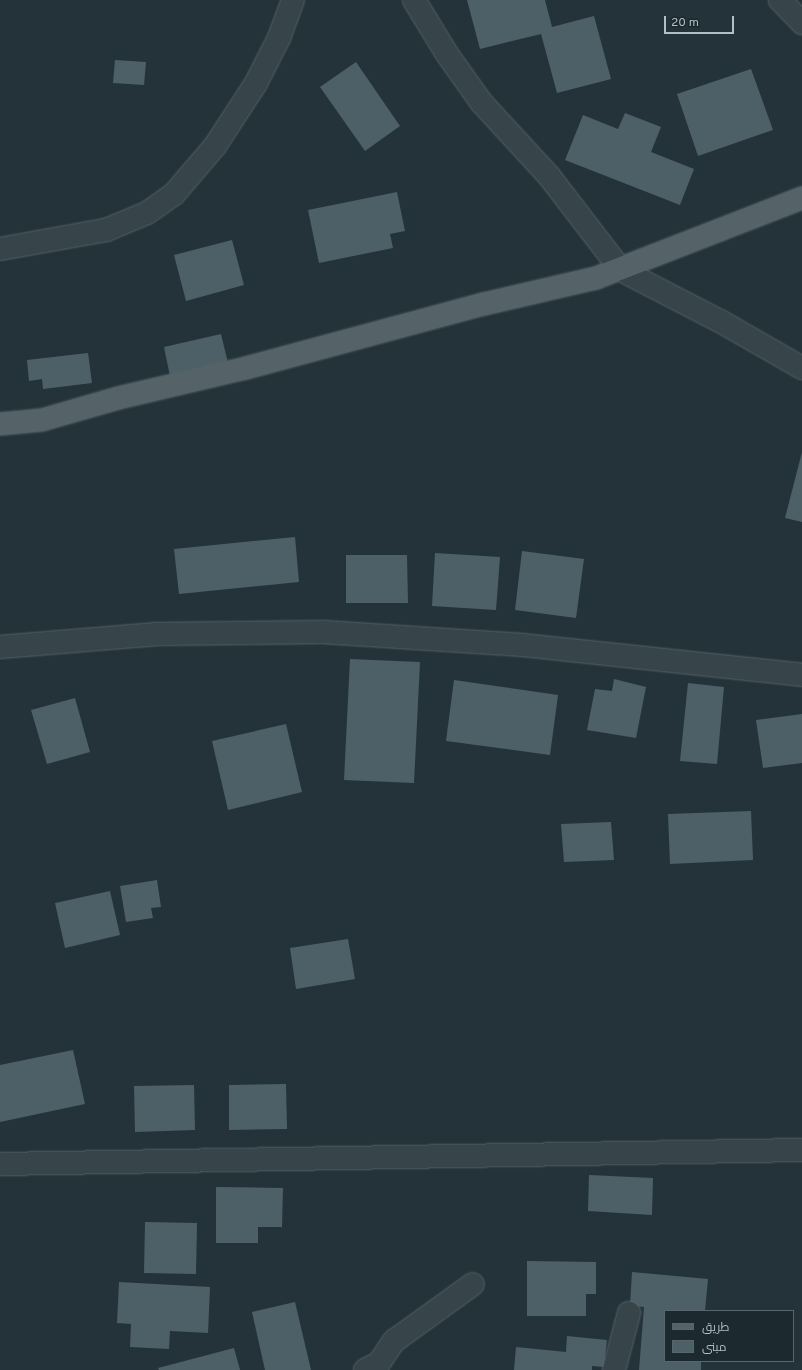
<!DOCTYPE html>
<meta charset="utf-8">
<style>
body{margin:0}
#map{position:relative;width:802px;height:1370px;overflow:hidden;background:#233339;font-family:Overpass,Cairo,sans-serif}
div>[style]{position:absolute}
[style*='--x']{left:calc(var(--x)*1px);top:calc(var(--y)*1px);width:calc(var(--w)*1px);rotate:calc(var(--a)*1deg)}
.building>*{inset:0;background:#4e6067}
.roads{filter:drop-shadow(0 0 1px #556267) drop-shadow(0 0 1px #556267)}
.minor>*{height:22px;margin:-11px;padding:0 11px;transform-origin:11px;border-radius:11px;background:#374449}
.major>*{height:22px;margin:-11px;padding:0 11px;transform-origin:11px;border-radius:11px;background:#556369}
span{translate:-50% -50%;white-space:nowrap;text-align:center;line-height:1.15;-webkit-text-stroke:4px #1c292e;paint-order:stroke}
.legend{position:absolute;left:664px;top:1310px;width:130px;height:52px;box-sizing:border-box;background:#1c292e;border:1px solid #58656a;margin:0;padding:5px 7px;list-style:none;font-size:12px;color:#b2bfc5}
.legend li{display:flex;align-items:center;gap:8px;height:20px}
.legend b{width:20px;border:1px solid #58656a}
.scale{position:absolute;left:664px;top:16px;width:70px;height:18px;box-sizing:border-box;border:2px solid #b2bfc5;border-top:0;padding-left:5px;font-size:12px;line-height:14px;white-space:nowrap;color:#b2bfc5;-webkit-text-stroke:3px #1c292e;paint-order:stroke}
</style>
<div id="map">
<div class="building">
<div style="clip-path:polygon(467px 0,545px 0,552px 27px,594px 16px,611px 79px,557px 93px,541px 34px,480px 49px)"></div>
<div style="clip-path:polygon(115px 60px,146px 62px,144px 85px,113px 83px)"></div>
<div style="clip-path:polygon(356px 62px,400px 126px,365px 151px,320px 87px)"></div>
<div style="clip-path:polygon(751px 69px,773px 130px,698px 156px,677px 94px)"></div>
<div style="clip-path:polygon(625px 113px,661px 127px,651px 152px,694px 169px,680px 205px,565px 160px,583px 115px,618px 129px)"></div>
<div style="clip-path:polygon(397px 192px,405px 231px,390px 234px,393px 248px,319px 263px,308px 210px)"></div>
<div style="clip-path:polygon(232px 240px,244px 285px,186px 301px,174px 255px)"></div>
<div style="clip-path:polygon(221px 334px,228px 363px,170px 376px,164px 347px)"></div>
<div style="clip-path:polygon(88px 353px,92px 383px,43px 389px,42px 379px,29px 381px,27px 360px)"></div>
<div style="clip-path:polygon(802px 452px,802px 522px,785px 518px)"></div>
<div style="clip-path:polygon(295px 537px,299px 582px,179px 594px,174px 549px)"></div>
<div style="clip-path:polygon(522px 551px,584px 559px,576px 618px,515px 610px)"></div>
<div style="clip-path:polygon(435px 553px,500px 557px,496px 610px,432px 606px)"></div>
<div style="clip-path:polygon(346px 555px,407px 555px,408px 603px,346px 603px)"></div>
<div style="clip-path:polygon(350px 659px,420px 662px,414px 783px,344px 780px)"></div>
<div style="clip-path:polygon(614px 679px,646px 687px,636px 738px,587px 730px,595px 689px,612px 691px)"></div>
<div style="clip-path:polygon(454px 680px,558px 695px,550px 755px,446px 741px)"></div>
<div style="clip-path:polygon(688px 683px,724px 687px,717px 764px,680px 761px)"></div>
<div style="clip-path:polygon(75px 698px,90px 752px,47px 764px,31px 710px)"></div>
<div style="clip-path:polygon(802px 714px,802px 763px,763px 768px,756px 720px)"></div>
<div style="clip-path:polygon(286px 724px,302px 792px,228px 810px,212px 741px)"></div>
<div style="clip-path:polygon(751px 811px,753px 860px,670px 864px,668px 814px)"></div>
<div style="clip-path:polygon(611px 822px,614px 860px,564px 862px,561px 824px)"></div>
<div style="clip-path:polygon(157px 880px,161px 907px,151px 908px,153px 918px,126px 922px,120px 886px)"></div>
<div style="clip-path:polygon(110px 891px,120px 935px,65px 948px,55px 903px)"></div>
<div style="clip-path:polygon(348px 939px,355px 979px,296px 989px,290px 948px)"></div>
<div style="clip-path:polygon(73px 1050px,85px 1104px,0 1122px,0 1065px)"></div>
<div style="clip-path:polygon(286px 1084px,287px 1129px,229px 1130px,229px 1085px)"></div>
<div style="clip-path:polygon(194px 1085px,195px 1130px,135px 1132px,134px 1086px)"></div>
<div style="clip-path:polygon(589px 1175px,653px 1178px,652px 1215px,588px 1211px)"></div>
<div style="clip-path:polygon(216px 1187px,283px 1188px,282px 1227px,258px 1227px,258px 1243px,216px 1243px)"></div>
<div style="clip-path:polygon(145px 1222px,197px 1223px,196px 1274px,144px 1273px)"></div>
<div style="clip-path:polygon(527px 1261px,596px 1262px,596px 1294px,586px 1294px,586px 1316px,527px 1316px)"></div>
<div style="clip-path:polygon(632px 1272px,708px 1279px,705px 1311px,665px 1311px,665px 1361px,701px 1361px,701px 1370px,639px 1370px,644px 1307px,630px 1306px)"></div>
<div style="clip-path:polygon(119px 1282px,210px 1287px,208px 1333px,170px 1331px,169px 1349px,130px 1347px,131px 1324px,117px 1323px)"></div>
<div style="clip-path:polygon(295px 1302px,311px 1370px,265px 1370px,252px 1312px)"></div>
<div style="clip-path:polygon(567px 1336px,607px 1340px,604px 1367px,592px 1366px,592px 1370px,514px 1370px,516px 1347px,566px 1352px)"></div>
<div style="clip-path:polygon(234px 1348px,240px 1370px,159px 1370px,158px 1368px)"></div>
</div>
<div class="roads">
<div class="minor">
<div style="--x:414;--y:0;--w:63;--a:58.6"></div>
<div style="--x:447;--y:54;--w:59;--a:54.7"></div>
<div style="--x:481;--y:102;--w:100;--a:47.4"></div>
<div style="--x:549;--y:176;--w:118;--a:52.5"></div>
<div style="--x:621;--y:270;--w:111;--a:27.3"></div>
<div style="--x:720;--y:321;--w:95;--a:29.8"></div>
<div style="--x:780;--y:0;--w:32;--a:46"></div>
<div style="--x:0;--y:249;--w:108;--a:-10.2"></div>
<div style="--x:106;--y:230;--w:44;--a:-22.5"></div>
<div style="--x:147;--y:213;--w:33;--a:-35"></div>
<div style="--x:174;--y:194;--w:63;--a:-49.5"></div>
<div style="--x:215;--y:146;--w:75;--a:-56.9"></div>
<div style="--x:256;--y:83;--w:51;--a:-62.9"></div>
<div style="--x:279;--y:38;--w:40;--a:-69.8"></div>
<div style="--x:0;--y:647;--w:158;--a:-4.7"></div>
<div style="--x:157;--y:634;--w:166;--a:-0.7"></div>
<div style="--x:323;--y:632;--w:200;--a:3.7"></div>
<div style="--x:523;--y:645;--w:281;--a:6.1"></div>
<div style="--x:0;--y:1164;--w:802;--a:-1"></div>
<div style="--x:365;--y:1370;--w:16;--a:-27"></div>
<div style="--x:379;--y:1363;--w:27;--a:-56"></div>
<div style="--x:394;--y:1341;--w:97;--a:-35.8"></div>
<div style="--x:614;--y:1370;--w:59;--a:-75.3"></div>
</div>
<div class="major">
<div style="--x:0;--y:424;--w:42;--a:-5.4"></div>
<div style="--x:42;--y:420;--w:79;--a:-16.1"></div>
<div style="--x:118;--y:398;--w:131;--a:-13.2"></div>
<div style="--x:246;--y:368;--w:246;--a:-15.1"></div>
<div style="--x:484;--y:304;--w:115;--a:-13.1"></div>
<div style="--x:596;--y:278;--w:221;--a:-21.2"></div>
</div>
</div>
<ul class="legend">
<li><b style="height:5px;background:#556369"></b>طريق</li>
<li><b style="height:11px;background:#4e6067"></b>مبنى</li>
</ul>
<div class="scale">20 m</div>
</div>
